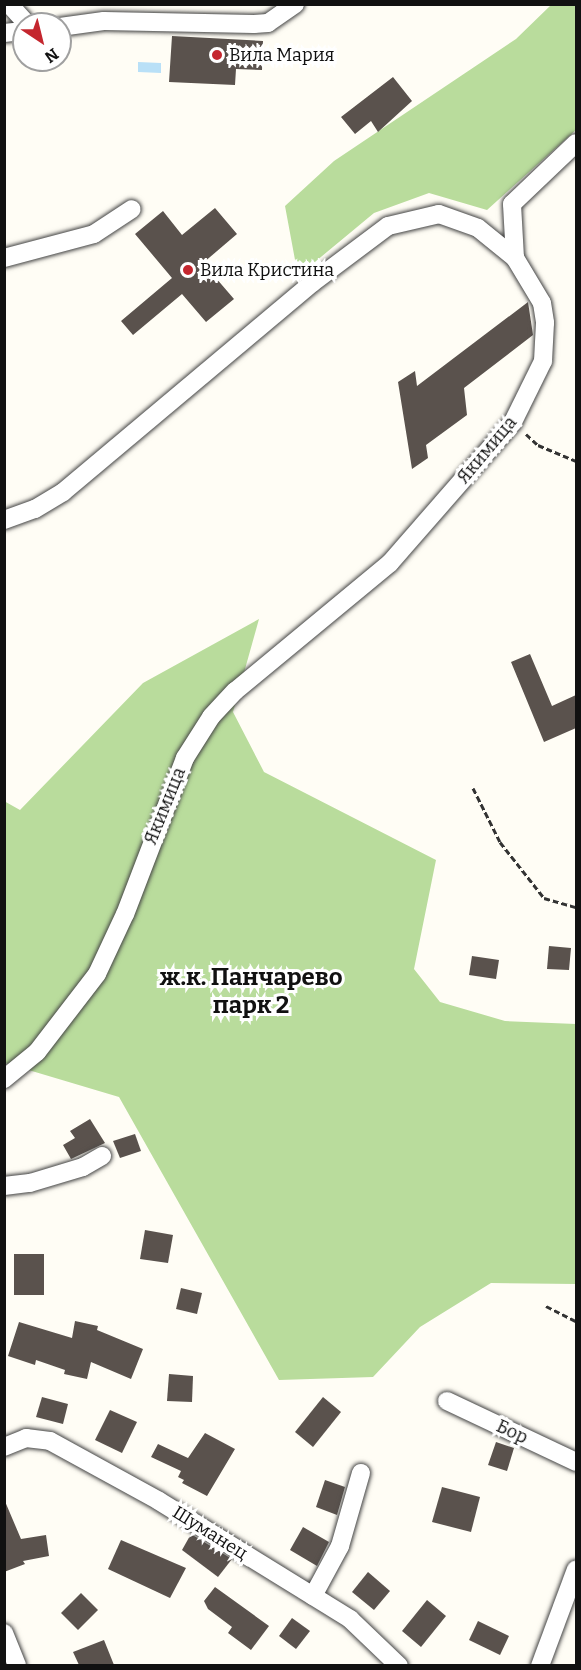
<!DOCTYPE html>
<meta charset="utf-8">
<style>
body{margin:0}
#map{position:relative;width:581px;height:1670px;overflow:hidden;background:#fffdf5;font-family:Bitter,serif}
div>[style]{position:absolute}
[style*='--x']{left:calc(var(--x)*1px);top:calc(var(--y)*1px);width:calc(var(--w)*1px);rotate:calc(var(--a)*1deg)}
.forest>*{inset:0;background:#b9dc9c}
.water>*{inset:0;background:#b9e0f7}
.building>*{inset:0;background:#5a524d}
.path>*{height:3px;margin-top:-1.5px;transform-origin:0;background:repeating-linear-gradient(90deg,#333 0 6px,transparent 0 9px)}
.roads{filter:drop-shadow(0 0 2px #444) drop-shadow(0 0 2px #444)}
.minor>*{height:18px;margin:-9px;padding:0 9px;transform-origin:9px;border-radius:9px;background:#fff}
.dots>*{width:16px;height:16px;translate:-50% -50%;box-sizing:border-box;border:3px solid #fff;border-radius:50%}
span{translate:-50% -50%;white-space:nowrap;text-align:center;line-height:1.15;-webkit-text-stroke:6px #fff;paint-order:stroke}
.poi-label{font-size:18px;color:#111}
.left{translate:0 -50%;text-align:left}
.street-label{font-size:18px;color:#111}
.district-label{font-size:24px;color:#111;font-weight:700}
.frame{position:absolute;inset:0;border:6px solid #111;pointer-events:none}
.north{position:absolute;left:12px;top:12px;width:60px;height:60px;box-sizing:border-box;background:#fff;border:2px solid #a0a0a0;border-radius:50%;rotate:145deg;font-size:16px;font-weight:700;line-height:24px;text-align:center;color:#111}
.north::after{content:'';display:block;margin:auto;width:21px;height:27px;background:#c4262e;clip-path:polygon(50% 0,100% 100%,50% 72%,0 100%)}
</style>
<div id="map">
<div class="forest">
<div style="clip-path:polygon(551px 5px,576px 5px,576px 130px,487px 210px,429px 193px,374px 213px,298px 276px,285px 206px,334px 161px,516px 39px)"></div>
<div style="clip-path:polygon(259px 619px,233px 712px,264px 772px,436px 860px,414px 969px,440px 1002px,505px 1021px,576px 1024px,576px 1284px,491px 1283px,420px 1327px,373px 1377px,279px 1380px,119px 1097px,5px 1063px,4px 801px,20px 810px,143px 683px)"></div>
</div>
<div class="water">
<div style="clip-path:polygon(138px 62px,161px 63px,161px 73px,138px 72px)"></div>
</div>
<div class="building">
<div style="clip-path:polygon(172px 36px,263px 41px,262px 70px,236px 69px,235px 85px,169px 82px)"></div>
<div style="clip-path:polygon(393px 77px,412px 101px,378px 132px,371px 121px,355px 134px,341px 117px)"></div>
<div style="clip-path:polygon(215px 208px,237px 234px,203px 263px,234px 299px,206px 322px,182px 294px,133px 335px,121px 321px,172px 278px,135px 234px,163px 211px,182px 235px)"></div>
<div style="clip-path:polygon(528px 302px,533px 335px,464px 388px,467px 415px,426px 445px,428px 458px,412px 469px,398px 382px,415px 371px,417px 386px)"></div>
<div style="clip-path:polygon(530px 654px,552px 706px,576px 695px,576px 728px,544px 742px,511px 662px)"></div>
<div style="clip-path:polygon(549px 946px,571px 948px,569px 970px,547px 969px)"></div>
<div style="clip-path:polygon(472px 956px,499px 960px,496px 979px,469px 975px)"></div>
<div style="clip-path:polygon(90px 1119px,105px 1143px,71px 1159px,63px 1145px,75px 1138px,70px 1131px)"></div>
<div style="clip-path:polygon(135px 1134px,141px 1151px,120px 1158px,113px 1141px)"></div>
<div style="clip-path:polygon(145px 1230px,173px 1235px,168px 1263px,140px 1259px)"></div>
<div style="clip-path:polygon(14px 1254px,44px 1254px,44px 1295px,14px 1295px)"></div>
<div style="clip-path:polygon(181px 1288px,202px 1293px,197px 1314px,176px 1309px)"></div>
<div style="clip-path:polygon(75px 1321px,98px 1326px,97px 1330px,143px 1349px,131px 1379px,91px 1362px,87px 1379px,64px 1374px,65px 1370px,36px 1360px,35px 1365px,8px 1356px,19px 1322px,72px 1338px)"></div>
<div style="clip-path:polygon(169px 1374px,193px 1376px,192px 1402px,167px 1401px)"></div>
<div style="clip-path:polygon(42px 1397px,68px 1404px,63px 1424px,36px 1417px)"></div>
<div style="clip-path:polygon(323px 1397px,341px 1412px,313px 1447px,295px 1432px)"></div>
<div style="clip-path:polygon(110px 1410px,137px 1422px,122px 1453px,95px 1440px)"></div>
<div style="clip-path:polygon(205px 1433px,235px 1449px,207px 1496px,182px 1483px,184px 1480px,178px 1477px,181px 1471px,151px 1457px,158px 1444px,188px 1458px)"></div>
<div style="clip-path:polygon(496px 1442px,514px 1448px,507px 1471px,488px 1465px)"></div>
<div style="clip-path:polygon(325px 1480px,345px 1487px,337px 1515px,316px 1507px)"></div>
<div style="clip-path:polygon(442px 1487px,480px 1497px,471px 1532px,432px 1522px)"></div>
<div style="clip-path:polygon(4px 1499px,21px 1539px,46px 1535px,49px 1556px,23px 1561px,25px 1564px,4px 1572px)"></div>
<div style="clip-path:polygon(303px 1527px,329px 1542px,317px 1566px,290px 1550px)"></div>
<div style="clip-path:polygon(191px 1534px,232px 1559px,218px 1577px,182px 1550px)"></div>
<div style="clip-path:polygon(121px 1540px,186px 1568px,170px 1598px,108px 1569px)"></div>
<div style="clip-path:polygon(368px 1572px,390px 1591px,374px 1610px,352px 1592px)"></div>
<div style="clip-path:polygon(215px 1587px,269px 1626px,251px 1650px,228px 1633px,232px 1627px,208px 1609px,204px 1601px)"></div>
<div style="clip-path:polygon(81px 1593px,98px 1610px,78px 1630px,61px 1613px)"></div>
<div style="clip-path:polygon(427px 1600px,446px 1616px,421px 1647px,402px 1631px)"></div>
<div style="clip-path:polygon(292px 1618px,310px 1631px,296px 1649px,279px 1636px)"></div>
<div style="clip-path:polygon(478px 1621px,509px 1636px,500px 1655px,469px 1640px)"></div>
<div style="clip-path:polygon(104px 1640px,114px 1665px,79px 1665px,73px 1652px)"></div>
</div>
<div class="path">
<div style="--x:526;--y:434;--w:16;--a:43"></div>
<div style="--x:538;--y:445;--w:41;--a:22.8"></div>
<div style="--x:473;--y:788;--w:60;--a:63.4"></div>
<div style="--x:500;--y:842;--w:71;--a:51.8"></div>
<div style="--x:544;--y:898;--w:33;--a:16"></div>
<div style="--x:546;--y:1306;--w:34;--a:27"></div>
</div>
<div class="roads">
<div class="minor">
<div style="--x:9;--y:4;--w:27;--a:48"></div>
<div style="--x:60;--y:27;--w:44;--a:-7.8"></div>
<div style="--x:104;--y:21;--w:150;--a:1.1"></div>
<div style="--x:254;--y:24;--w:14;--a:-4"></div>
<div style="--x:268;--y:23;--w:33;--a:-35"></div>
<div style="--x:4;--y:33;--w:20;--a:-6"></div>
<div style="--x:4;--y:258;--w:93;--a:-14.9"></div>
<div style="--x:94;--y:234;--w:45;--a:-33.3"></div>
<div style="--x:515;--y:258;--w:54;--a:-93.2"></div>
<div style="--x:512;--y:204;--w:88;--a:-43.6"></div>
<div style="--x:4;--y:520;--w:33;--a:-20"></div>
<div style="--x:35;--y:509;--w:33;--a:-31"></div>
<div style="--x:63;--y:492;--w:325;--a:-40"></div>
<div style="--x:312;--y:283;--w:95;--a:-36.9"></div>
<div style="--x:388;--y:226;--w:52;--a:-13.2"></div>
<div style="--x:439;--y:214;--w:41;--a:19.7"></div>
<div style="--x:478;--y:228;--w:48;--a:39"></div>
<div style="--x:515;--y:258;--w:52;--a:59"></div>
<div style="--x:542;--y:303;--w:20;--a:81"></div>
<div style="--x:545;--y:323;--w:38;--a:93"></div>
<div style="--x:543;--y:361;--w:68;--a:116.2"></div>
<div style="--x:513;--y:422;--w:187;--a:131.1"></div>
<div style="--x:390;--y:563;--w:201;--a:140.4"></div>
<div style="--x:235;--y:691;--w:35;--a:133"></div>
<div style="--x:211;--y:717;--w:49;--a:122.4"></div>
<div style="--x:185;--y:758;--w:167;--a:111"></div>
<div style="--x:125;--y:914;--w:66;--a:115"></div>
<div style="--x:97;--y:974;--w:98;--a:127.6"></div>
<div style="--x:37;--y:1052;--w:43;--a:140.7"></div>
<div style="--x:4;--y:1186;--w:26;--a:-7"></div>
<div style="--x:30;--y:1183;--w:55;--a:-16.8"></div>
<div style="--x:83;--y:1167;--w:22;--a:-30"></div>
<div style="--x:447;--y:1401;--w:143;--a:25.3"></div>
<div style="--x:4;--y:1447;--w:24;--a:-22"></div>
<div style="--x:26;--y:1438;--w:24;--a:7"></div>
<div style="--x:50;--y:1441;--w:124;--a:28.8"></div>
<div style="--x:159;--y:1501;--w:225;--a:31.7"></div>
<div style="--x:350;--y:1619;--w:68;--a:43.8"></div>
<div style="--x:313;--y:1596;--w:57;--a:-61.6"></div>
<div style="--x:340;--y:1546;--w:76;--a:-74"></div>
<div style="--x:4;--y:1633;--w:35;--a:68"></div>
<div style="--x:540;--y:1666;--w:103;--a:-69.6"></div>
</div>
</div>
<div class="dots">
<div style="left:217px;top:55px;background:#c4262e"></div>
<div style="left:188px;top:270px;background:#c4262e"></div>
</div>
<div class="poi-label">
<span class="left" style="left:229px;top:55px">Вила Мария</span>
<span class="left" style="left:200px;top:270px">Вила Кристина</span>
</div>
<div class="street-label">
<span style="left:487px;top:450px;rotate:-50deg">Якимица</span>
<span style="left:165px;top:806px;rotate:-68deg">Якимица</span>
<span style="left:512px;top:1432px;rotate:25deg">Бор</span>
<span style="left:210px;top:1533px;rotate:32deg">Шуманец</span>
</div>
<div class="district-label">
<span style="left:251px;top:992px">ж.к. Панчарево<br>парк 2</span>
</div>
<div class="frame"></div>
<div class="north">N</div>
</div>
